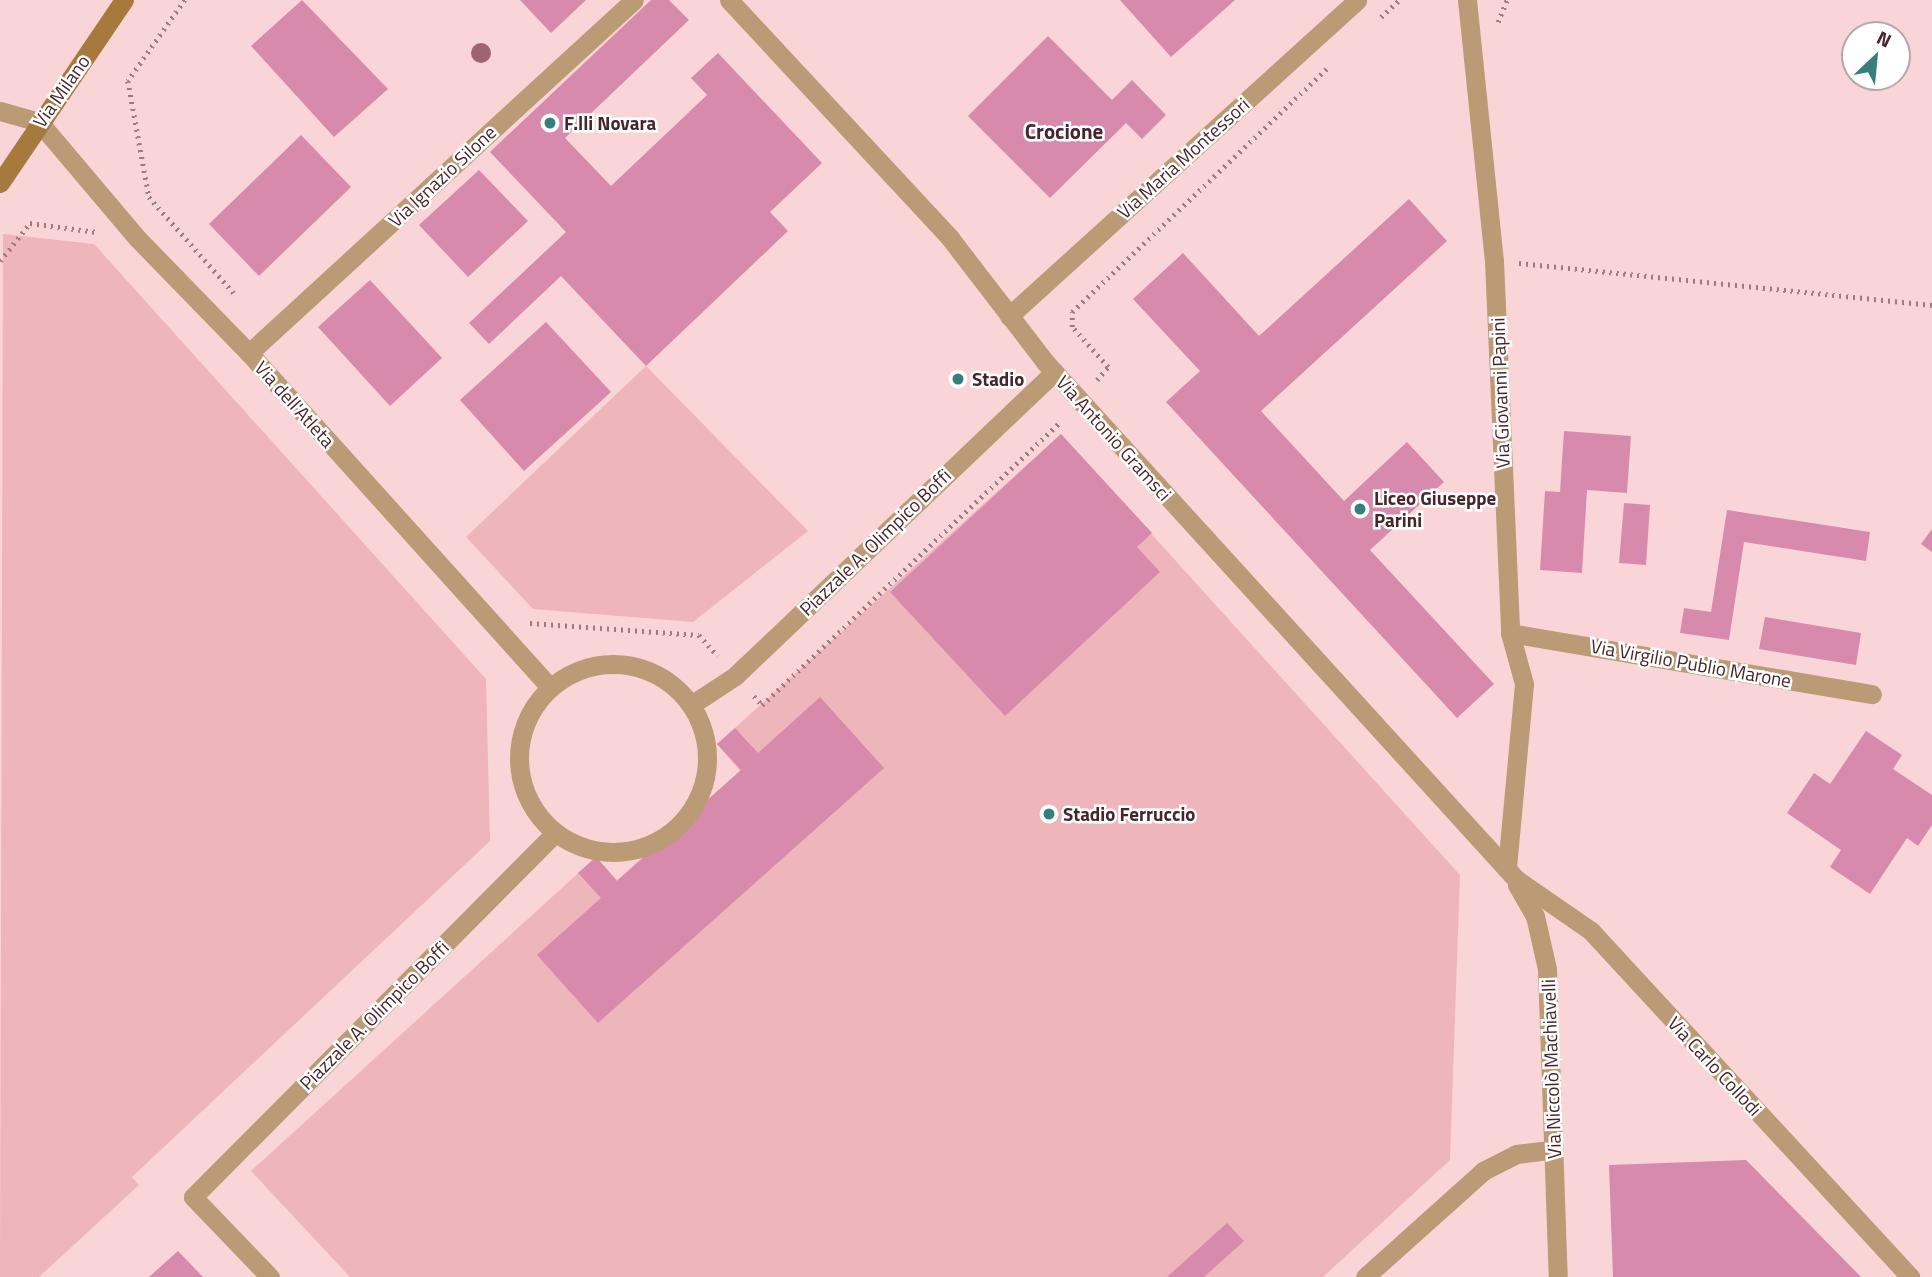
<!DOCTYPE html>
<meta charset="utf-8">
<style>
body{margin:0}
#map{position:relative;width:1932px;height:1277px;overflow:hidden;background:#fad5d8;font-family:"Titillium Web",sans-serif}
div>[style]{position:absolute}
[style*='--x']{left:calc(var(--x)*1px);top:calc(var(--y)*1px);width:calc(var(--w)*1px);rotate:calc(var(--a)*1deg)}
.green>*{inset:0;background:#eeb5bb}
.building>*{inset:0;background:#d88aac}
.path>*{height:4.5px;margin-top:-2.25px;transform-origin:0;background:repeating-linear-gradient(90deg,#9e7b7f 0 2px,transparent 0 7px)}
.minor>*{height:19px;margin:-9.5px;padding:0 9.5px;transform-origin:9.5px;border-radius:9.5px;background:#ba9b76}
.minor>.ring{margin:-9.5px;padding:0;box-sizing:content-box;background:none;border:19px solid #ba9b76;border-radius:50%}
.secondary>*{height:19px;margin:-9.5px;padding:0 9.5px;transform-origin:9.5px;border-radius:9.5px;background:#a6793d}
.trees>*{width:20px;height:20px;margin:-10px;border-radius:50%;background:#9f6371}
.dots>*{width:19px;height:19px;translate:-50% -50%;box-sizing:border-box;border:4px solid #fff;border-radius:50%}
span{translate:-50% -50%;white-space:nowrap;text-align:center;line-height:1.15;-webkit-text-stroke:5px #fff;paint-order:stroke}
.street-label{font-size:19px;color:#47252a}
.poi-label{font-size:19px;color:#47252a;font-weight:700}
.left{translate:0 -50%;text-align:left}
.neighbourhood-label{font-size:21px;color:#47252a;font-weight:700}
.north{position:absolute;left:1841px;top:21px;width:70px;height:70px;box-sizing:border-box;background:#fff;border:2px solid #b5a8aa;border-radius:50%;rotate:26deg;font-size:19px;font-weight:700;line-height:28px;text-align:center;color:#47252a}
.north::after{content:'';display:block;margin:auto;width:24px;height:32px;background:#367f7c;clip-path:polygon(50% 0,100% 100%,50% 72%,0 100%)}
</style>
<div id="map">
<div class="green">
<div style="clip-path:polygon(3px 234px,94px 244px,486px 679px,490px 841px,132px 1177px,139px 1185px,39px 1277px,0 1277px)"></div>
<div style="clip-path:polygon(646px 366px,808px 531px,693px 622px,533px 609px,466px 537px)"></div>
<div style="clip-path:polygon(1061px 434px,1460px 875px,1450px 1160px,1323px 1277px,350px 1277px,251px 1171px,596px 857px,617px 880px,740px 771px,717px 744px)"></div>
</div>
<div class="building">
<div style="clip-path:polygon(302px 0,388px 89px,334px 137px,251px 46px)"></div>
<div style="clip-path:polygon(520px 0,586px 0,551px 33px)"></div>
<div style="clip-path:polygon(651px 0,669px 0,689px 20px,565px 138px,611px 186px,707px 95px,691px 78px,718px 53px,822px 163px,770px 212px,788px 231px,646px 366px,561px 276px,489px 344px,469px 323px,566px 232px,490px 152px)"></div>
<div style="clip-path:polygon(1120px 0,1235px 0,1171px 57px)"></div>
<div style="clip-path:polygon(1048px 36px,1112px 100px,1132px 80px,1166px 115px,1142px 139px,1126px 123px,1050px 198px,968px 116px)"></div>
<div style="clip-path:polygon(301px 135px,351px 187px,259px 276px,209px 224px)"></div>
<div style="clip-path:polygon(479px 170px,528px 221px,468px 277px,419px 225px)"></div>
<div style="clip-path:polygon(1409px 199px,1447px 241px,1261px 411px,1344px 501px,1407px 442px,1444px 482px,1370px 550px,1494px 684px,1457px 718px,1166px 402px,1200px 371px,1133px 299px,1183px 253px,1259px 336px)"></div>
<div style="clip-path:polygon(370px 280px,442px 358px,390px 406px,318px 327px)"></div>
<div style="clip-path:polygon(546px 322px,611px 392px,524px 471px,460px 400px)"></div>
<div style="clip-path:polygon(1564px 431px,1631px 436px,1627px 493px,1587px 490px,1582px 573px,1540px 570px,1545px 491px,1560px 492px)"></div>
<div style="clip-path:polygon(1061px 434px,1152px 533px,1137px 547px,1160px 572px,1005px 716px,890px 592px)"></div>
<div style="clip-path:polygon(1624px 503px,1650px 505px,1646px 565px,1619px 563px)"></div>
<div style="clip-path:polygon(1727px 510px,1870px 532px,1866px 561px,1744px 542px,1729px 640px,1680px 633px,1684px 608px,1711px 612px)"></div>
<div style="clip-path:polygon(1932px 529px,1932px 552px,1921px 544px)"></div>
<div style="clip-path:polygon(1765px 617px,1861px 633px,1856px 665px,1759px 649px)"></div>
<div style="clip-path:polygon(820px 697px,884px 768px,598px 1023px,537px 955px,601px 898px,578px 873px,596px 857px,617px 881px,741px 770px,717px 744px,735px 728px,758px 753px)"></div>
<div style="clip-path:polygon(1866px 731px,1902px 755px,1893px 769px,1932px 795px,1932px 825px,1918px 846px,1907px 838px,1870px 894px,1830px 867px,1841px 850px,1787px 813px,1814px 773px,1830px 784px)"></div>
<div style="clip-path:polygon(1746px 1160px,1861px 1277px,1613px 1277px,1609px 1165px)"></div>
<div style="clip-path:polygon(1227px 1223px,1244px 1241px,1204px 1277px,1167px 1277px)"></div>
<div style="clip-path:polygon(178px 1251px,203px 1277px,149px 1277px)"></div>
</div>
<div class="path">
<div style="--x:185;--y:0;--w:99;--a:125.1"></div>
<div style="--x:128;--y:81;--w:118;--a:79.7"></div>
<div style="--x:149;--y:197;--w:128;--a:48.5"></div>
<div style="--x:1381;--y:17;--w:25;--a:-43"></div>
<div style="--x:1498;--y:22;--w:24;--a:-68"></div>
<div style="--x:0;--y:261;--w:48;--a:-51.7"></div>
<div style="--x:30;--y:223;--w:67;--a:7.8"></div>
<div style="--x:1519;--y:263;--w:415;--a:5.8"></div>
<div style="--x:1097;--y:380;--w:17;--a:-50"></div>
<div style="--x:1108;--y:367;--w:54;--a:-132"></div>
<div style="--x:1072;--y:327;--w:15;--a:-90"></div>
<div style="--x:1072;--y:312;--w:352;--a:-43.7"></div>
<div style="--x:530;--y:623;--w:169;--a:4.1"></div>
<div style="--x:699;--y:635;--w:28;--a:48"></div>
<div style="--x:754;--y:696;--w:12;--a:48"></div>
<div style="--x:762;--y:705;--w:412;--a:-43.5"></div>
</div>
<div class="minor">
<div style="--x:729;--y:0;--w:325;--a:47.1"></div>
<div style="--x:950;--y:238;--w:156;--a:52.5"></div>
<div style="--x:1045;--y:362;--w:699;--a:47.67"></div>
<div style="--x:1516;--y:879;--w:91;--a:34.7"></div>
<div style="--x:1591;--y:931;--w:471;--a:47.3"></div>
<div style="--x:1467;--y:0;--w:262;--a:84.1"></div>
<div style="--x:1494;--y:261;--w:372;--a:87.5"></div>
<div style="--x:1510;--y:633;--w:53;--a:74.6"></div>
<div style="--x:1524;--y:684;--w:186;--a:95.3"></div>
<div style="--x:0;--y:111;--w:41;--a:15.8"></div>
<div style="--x:39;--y:122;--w:153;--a:49.8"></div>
<div style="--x:138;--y:239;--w:159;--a:45.8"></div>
<div style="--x:249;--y:353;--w:450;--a:48"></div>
<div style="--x:1009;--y:316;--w:470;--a:-42.2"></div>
<div style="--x:249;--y:353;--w:522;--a:-42.52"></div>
<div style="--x:1510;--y:633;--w:367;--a:9.6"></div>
<div class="ring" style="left:519px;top:664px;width:169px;height:169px"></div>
<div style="--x:691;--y:705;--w:53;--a:-33.4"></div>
<div style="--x:735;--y:676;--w:441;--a:-43.6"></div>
<div style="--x:1517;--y:885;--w:36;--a:60"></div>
<div style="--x:1535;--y:916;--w:54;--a:77.2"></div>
<div style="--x:1547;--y:969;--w:308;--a:88"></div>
<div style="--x:270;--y:1277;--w:111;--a:-133.9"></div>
<div style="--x:193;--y:1197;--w:513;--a:-45.16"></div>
<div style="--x:1365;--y:1277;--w:159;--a:-41.9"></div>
<div style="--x:1483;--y:1171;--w:37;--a:-27"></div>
<div style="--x:1516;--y:1154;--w:38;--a:-7"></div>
</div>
<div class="secondary">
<div style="--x:0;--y:183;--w:221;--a:-55.9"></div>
</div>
<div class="trees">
<div style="left:481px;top:53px"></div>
</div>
<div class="dots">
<div style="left:550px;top:123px;background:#367f7c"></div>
<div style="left:958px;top:379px;background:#367f7c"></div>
<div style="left:1360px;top:509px;background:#367f7c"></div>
<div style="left:1049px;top:814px;background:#367f7c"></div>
</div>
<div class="street-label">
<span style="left:61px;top:91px;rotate:-55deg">Via Milano</span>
<span style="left:1183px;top:158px;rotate:-42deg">Via Maria Montessori</span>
<span style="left:442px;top:176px;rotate:-43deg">Via Ignazio Silone</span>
<span style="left:1500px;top:393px;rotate:-92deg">Via Giovanni Papini</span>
<span style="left:295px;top:404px;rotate:48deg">Via dell'Atleta</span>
<span style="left:1114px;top:438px;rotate:48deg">Via Antonio Gramsci</span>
<span style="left:875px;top:542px;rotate:-44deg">Piazzale A. Olimpico Boffi</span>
<span style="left:1691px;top:663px;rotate:10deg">Via Virgilio Publio Marone</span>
<span style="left:374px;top:1015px;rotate:-45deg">Piazzale A. Olimpico Boffi</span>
<span style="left:1715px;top:1066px;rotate:47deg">Via Carlo Collodi</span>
<span style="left:1551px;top:1069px;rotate:-92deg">Via Niccolò Machiavelli</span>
</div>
<div class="poi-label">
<span class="left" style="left:564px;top:123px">F.lli Novara</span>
<span class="left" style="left:972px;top:379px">Stadio</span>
<span class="left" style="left:1374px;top:509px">Liceo Giuseppe<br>Parini</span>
<span class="left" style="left:1063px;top:814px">Stadio Ferruccio</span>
</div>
<div class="neighbourhood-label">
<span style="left:1064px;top:131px">Crocione</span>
</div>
<div class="north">N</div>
</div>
